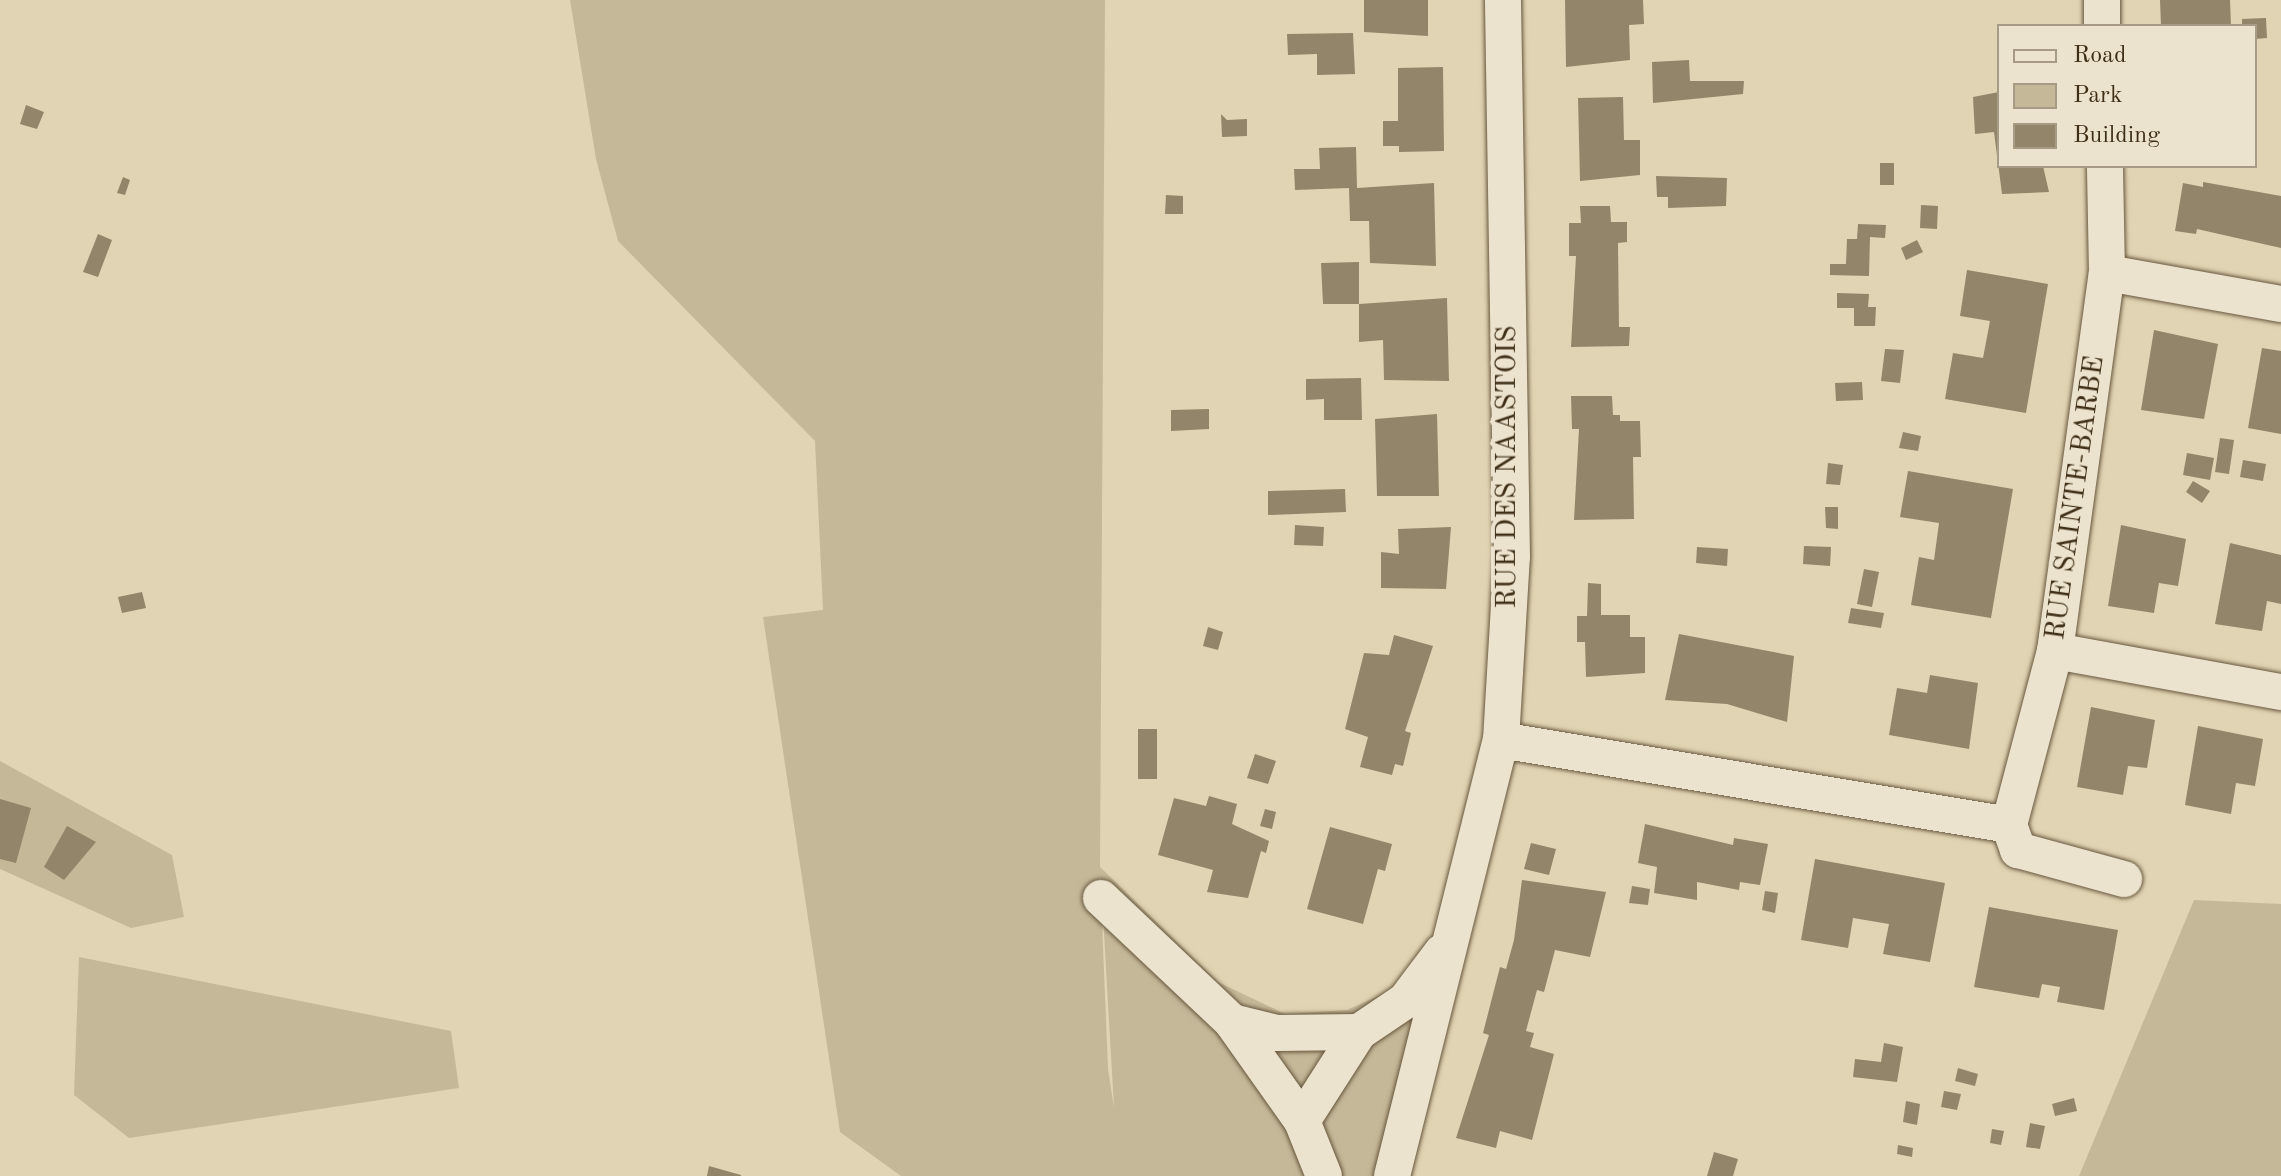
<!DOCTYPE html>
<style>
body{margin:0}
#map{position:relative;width:2281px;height:1176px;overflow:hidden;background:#e1d4b4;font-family:"Old Standard TT",serif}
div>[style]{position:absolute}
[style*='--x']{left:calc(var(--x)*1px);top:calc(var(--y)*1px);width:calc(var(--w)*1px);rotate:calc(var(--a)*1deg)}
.green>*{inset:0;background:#c5b899}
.building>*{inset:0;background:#938569}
.roads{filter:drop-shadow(0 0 2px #68583e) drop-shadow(0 0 2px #68583e)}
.minor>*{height:36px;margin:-18px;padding:0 18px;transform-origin:18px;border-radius:18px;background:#ece3ce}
span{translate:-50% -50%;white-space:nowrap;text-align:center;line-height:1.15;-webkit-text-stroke:8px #ece3ce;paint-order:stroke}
.street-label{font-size:28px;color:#3f2f17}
.legend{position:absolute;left:1997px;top:24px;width:260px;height:144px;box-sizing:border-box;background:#ece3ce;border:2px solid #a79b85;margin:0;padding:10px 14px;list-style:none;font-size:24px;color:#3f2f17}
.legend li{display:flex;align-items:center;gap:16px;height:40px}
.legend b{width:40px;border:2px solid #a79b85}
</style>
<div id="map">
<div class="green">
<div style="clip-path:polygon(evenodd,570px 0,1105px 0,1100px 867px,1218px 982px,1285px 1014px,1347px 1010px,1455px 962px,1408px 1176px,901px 1176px,840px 1132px,763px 617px,823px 610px,815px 441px,618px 241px,596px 159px,570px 0,1101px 898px,1102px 898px,1114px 1108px,1108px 1069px,1101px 898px)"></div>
<div style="clip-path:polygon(0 761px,172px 855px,184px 917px,131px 928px,0 869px)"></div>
<div style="clip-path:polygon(2194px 900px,2281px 904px,2281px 1176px,2079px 1176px)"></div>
<div style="clip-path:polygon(79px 957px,451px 1031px,459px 1088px,129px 1138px,74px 1095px)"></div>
</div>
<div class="building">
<div style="clip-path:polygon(1364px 0,1428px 0,1428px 36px,1364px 32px)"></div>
<div style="clip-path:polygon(1565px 0,1643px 0,1644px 24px,1629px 25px,1630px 60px,1566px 67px)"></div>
<div style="clip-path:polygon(2160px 0,2230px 0,2231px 25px,2161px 26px)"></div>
<div style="clip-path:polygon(2266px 18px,2267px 38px,2255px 39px,2255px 26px,2242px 26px,2242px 19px)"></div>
<div style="clip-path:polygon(1353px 33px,1355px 74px,1317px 75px,1317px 54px,1288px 55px,1287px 34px)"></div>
<div style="clip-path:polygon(1689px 60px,1690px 81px,1744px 81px,1743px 94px,1653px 103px,1652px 62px)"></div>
<div style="clip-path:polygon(1443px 67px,1444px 151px,1399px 152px,1399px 146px,1383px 146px,1383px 121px,1398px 121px,1398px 68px)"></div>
<div style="clip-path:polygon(1999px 92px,1999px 166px,2043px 166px,2049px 192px,2002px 194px,1994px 132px,1975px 134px,1973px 97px)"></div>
<div style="clip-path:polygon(1623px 97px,1624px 140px,1640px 140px,1640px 175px,1580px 181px,1578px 98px)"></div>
<div style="clip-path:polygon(26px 105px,44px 112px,37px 129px,20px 124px)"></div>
<div style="clip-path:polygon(1221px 114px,1227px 120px,1247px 119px,1247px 136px,1222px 137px)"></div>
<div style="clip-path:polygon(1356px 147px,1357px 188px,1434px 183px,1436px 266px,1370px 263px,1369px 221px,1350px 221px,1349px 188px,1295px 190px,1294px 169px,1320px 169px,1319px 148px)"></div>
<div style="clip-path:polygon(1880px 163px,1894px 163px,1894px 185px,1880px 185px)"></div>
<div style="clip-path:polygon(1656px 176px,1727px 178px,1726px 206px,1668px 208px,1668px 197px,1657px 197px)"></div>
<div style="clip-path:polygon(123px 177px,130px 180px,125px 195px,117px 193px)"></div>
<div style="clip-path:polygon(2203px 182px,2281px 196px,2281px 248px,2197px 229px,2196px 234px,2175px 231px,2183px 183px,2203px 187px)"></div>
<div style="clip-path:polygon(1166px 195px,1183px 196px,1183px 214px,1165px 214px)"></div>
<div style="clip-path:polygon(1921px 205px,1938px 206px,1937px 229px,1920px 228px)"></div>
<div style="clip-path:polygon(1580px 206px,1610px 206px,1611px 222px,1627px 222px,1627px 242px,1618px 243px,1619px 327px,1630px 327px,1629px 346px,1571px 347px,1576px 256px,1569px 256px,1569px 223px,1581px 223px)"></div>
<div style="clip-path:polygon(1858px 224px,1886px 225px,1885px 238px,1870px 237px,1869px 276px,1830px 275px,1830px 264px,1846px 264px,1847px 239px,1857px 239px)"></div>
<div style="clip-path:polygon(98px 234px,112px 240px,98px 277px,83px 272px)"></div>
<div style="clip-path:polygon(1917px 240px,1923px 252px,1906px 260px,1901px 248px)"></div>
<div style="clip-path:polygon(1359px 262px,1359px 304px,1447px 298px,1449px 381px,1384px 380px,1383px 340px,1359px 342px,1359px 304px,1323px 304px,1321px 263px)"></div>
<div style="clip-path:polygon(1967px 270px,2048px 284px,2026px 413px,1945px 399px,1953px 353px,1983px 358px,1990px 321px,1960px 316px)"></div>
<div style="clip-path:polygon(1837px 293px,1869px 294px,1868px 307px,1876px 307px,1875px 326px,1854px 326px,1854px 308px,1837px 308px)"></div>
<div style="clip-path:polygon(2154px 330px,2218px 344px,2204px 419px,2141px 410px)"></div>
<div style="clip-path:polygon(2262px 348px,2281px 351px,2281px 434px,2248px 428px)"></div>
<div style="clip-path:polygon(1885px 349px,1904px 350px,1900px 383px,1881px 381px)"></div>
<div style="clip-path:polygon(1361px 378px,1362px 420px,1324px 420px,1324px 399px,1306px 400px,1306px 379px)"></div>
<div style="clip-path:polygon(1862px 382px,1863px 400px,1836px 401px,1835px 383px)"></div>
<div style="clip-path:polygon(1571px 396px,1612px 396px,1613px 415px,1620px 415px,1620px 421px,1640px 421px,1641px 457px,1633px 457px,1634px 519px,1574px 520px,1579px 429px,1572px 429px)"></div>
<div style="clip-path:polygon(1209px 409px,1209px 429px,1171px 431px,1171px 410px)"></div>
<div style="clip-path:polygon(1437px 414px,1439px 496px,1377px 496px,1375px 419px)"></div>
<div style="clip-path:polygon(1903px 432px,1921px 436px,1918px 451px,1899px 448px)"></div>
<div style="clip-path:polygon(2220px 438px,2234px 440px,2229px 474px,2215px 472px)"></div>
<div style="clip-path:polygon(2187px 453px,2214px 458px,2210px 480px,2183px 475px)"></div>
<div style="clip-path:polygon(2243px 460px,2266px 464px,2263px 481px,2240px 477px)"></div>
<div style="clip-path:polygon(1828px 463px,1843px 465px,1840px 485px,1826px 484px)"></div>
<div style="clip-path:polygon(1908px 471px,2013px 489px,1991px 618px,1911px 605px,1919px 557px,1934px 560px,1939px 523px,1900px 517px)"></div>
<div style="clip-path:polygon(2193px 481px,2210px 491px,2202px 503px,2186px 492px)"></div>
<div style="clip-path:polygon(1345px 489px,1346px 512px,1268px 515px,1268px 491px)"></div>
<div style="clip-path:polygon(1825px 507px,1838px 507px,1838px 529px,1826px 528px)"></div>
<div style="clip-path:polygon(1295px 525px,1324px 527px,1323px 546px,1294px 545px)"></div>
<div style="clip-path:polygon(2121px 525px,2186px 539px,2178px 586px,2159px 583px,2154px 613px,2108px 606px)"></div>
<div style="clip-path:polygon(1451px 527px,1446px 589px,1381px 588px,1381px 552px,1399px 554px,1398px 529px)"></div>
<div style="clip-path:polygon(2230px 543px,2281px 555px,2281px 604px,2267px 601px,2262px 631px,2215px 624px)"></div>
<div style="clip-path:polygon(1804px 546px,1831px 547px,1830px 566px,1803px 564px)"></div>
<div style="clip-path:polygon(1697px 547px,1728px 549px,1727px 566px,1696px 563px)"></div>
<div style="clip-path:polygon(1864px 569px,1879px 572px,1872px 607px,1857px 604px)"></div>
<div style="clip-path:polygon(1588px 583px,1601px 584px,1601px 615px,1630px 615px,1630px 637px,1645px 637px,1645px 673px,1586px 677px,1585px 642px,1577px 642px,1577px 616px,1587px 616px)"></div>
<div style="clip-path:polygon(142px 592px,146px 608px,122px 613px,118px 597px)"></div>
<div style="clip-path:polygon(1851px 608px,1884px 613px,1881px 628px,1848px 623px)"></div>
<div style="clip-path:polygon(1208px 627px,1223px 632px,1218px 650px,1203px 646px)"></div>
<div style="clip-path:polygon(1679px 634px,1794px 656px,1787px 722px,1727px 704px,1665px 700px)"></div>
<div style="clip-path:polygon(1394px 635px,1433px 646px,1405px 731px,1411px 733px,1403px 766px,1395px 764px,1392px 775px,1360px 767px,1368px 737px,1345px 729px,1364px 653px,1389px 655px)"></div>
<div style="clip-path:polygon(1930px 675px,1978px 683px,1969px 749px,1889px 735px,1897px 688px,1927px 693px)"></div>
<div style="clip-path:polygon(2091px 707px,2155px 720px,2147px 768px,2128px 766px,2123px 795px,2077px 787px)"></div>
<div style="clip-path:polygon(2198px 726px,2263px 739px,2255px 786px,2236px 783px,2231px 814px,2185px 805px)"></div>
<div style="clip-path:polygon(1138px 729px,1157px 729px,1157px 779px,1138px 779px)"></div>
<div style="clip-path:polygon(1255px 754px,1276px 761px,1268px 784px,1247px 778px)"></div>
<div style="clip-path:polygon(1209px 796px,1237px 804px,1232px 824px,1269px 841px,1266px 853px,1261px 851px,1248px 898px,1207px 892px,1213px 870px,1158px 855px,1174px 798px,1206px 806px)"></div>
<div style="clip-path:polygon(0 799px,31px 808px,16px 863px,0 859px)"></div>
<div style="clip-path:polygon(1265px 809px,1276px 812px,1272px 829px,1260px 826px)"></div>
<div style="clip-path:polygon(1645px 824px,1733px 845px,1734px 838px,1768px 844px,1760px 885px,1740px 882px,1739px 890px,1697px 882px,1697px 900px,1654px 893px,1657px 867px,1638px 863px)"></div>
<div style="clip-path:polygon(67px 826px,96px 842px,64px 880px,44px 867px)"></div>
<div style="clip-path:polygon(1330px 827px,1392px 844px,1385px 871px,1378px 869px,1363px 924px,1307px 909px)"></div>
<div style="clip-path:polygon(1531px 843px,1556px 849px,1549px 875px,1524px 869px)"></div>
<div style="clip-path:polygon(1815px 859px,1945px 883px,1930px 962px,1883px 954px,1889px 924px,1853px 918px,1848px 948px,1801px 940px)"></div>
<div style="clip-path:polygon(1522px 880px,1606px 892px,1590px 957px,1555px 950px,1544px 992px,1537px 990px,1526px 1031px,1534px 1033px,1530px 1047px,1554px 1054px,1532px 1140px,1500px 1131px,1496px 1148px,1456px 1138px,1489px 1035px,1483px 1033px,1500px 967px,1506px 969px,1514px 940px)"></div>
<div style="clip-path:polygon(1632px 886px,1650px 889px,1648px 905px,1629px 903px)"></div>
<div style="clip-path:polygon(1765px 891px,1778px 893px,1775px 913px,1762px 910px)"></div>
<div style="clip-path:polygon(1989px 907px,2118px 930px,2104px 1010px,2057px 1002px,2060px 987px,2042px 984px,2039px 998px,1974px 987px)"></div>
<div style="clip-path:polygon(1884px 1043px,1903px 1047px,1897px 1082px,1853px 1077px,1855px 1059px,1881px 1062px)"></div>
<div style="clip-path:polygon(1958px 1068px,1978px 1074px,1975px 1086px,1955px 1081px)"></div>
<div style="clip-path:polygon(1944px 1091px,1961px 1094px,1957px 1110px,1941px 1107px)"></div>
<div style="clip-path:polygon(2074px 1098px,2077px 1111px,2055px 1116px,2052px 1104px)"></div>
<div style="clip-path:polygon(1906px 1101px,1920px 1104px,1917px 1125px,1903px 1122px)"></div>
<div style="clip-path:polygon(2030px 1123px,2045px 1126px,2040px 1149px,2026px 1147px)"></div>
<div style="clip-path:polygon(1992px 1129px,2004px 1131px,2001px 1145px,1990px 1143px)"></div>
<div style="clip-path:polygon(1898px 1145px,1913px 1148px,1912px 1157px,1897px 1154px)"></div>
<div style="clip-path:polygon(1714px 1152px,1738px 1159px,1733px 1176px,1707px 1176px)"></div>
<div style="clip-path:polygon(709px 1166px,741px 1175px,741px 1176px,707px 1176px)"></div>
</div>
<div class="roads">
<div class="minor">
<div style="--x:2102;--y:0;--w:26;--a:90"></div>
<div style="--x:2107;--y:273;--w:177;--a:10.1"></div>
<div style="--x:2055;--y:651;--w:230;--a:10.3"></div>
<div style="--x:1501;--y:740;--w:515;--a:9.5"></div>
<div style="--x:2009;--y:825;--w:180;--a:-75.2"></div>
<div style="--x:2055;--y:651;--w:382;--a:-82.2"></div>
<div style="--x:2107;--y:273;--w:107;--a:-91.1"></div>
<div style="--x:2009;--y:825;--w:27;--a:70"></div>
<div style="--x:2018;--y:850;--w:110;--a:15.3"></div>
<div style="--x:1101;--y:898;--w:180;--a:43.4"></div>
<div style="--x:1232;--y:1022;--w:121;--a:54.7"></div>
<div style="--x:1302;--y:1121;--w:59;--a:68.2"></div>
<div style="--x:1232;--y:1022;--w:46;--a:13.7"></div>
<div style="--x:1277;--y:1033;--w:82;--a:-0.7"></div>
<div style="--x:1302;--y:1121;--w:106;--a:-57.4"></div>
<div style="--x:1359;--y:1032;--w:55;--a:-34"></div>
<div style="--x:1405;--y:1001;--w:61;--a:-52.9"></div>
<div style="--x:1392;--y:1176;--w:449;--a:-76"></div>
<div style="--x:1501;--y:740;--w:183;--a:-86.6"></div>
<div style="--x:1512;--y:557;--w:557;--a:-90.93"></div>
</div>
</div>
<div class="street-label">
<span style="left:1508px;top:467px;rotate:-90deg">RUE DES NAASTOIS</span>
<span style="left:2076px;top:498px;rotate:-82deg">RUE SAINTE-BARBE</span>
</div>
<ul class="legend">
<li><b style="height:10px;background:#ece3ce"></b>Road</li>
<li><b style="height:22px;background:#c5b899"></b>Park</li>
<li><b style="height:22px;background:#938569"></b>Building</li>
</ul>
</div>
